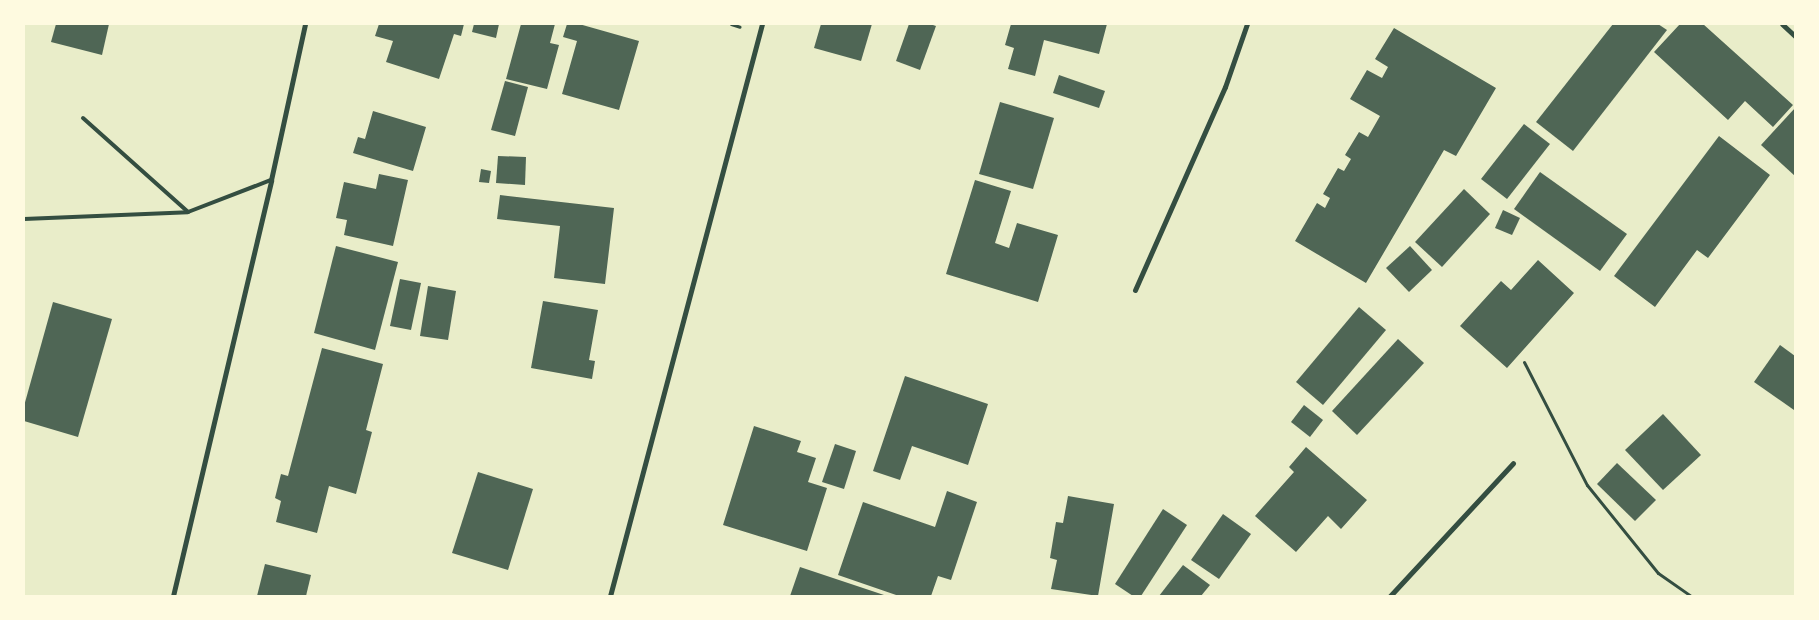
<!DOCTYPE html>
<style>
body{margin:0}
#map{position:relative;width:1819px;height:620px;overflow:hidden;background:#e9edc9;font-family:Karla,sans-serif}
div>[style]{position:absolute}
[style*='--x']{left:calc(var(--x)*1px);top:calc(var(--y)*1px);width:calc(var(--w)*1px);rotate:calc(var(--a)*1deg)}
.building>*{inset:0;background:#4f6655}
.path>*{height:3px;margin:-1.5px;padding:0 1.5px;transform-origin:1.5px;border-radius:1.5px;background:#344e41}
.service>*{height:4px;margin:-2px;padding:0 2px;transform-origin:2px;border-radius:2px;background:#344e41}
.minor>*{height:5px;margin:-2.5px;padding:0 2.5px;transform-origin:2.5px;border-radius:2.5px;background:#344e41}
span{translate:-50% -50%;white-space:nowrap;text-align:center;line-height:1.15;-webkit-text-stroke:5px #fefae0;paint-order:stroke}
.frame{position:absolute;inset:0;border:25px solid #fefae0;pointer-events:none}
</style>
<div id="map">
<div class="building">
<div style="clip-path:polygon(56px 24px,109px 24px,102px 55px,51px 42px)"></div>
<div style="clip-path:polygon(379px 24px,464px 24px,461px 36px,454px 34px,439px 79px,386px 62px,393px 41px,375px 36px)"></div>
<div style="clip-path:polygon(474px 24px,499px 24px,496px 38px,472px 32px)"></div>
<div style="clip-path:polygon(521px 24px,555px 24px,550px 43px,559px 45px,547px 89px,506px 79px)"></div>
<div style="clip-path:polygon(567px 24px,579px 24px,639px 41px,619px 110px,562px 94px,577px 41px,563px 37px)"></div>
<div style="clip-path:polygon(821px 24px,872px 24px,861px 61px,814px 48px)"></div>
<div style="clip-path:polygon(909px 24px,930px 24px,936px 26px,920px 70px,896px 61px)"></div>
<div style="clip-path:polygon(1011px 24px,1107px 24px,1099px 54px,1044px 40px,1035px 76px,1008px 69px,1014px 48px,1005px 45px)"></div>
<div style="clip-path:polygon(1613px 24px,1658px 24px,1667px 30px,1573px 151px,1536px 122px)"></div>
<div style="clip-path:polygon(1680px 24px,1703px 24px,1793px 105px,1773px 127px,1745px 101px,1728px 120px,1654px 52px)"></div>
<div style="clip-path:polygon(1394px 28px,1496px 88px,1456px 156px,1444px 150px,1366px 283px,1295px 241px,1317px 203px,1325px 208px,1330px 198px,1323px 194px,1338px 168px,1344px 171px,1351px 159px,1345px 155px,1359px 132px,1368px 137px,1380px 116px,1350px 99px,1367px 70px,1382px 78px,1388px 67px,1375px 59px)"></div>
<div style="clip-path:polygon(1059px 75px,1105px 91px,1099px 108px,1053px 93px)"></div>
<div style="clip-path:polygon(505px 81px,528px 87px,515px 136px,491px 130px)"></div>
<div style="clip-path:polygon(1000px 102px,1054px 118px,1033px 189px,979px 174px)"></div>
<div style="clip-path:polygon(1795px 108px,1795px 176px,1761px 145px)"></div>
<div style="clip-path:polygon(373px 111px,426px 127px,413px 171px,353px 153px,358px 137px,365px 139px)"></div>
<div style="clip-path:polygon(1524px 124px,1550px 144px,1507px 199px,1481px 179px)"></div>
<div style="clip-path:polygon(1719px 136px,1770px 175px,1708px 258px,1697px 250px,1655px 307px,1614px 276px)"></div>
<div style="clip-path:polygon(498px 156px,526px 157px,525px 185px,496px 183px)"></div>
<div style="clip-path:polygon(481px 169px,491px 171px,489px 183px,479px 182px)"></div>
<div style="clip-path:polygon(1540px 172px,1627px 234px,1600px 271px,1514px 209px)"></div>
<div style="clip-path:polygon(379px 174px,408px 180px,393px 246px,344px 235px,347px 220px,336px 218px,344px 182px,376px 189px)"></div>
<div style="clip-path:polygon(975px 180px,1011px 191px,995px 243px,1009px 248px,1017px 223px,1058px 235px,1038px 302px,946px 274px)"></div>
<div style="clip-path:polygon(1464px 189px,1490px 214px,1442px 267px,1415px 242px)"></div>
<div style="clip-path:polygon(500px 195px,614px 208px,605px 284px,554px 278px,560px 226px,497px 219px)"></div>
<div style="clip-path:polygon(1503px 210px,1520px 218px,1512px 235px,1495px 228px)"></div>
<div style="clip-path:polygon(336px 246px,398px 262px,375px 350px,314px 333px)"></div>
<div style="clip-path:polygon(1410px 246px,1432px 270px,1409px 292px,1386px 268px)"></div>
<div style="clip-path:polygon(1538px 260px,1574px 293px,1507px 368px,1460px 326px,1501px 281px,1511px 290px)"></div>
<div style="clip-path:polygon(400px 279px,421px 283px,411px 330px,390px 326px)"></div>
<div style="clip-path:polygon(428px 286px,456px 291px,448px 340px,420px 336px)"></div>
<div style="clip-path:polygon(543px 301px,598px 310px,589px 360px,595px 361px,592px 379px,531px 368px)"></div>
<div style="clip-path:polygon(53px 302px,112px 319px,78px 437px,24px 421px,24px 406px)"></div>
<div style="clip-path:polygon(1359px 307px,1386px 330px,1323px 405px,1296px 382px)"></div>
<div style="clip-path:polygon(1398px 339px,1424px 363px,1357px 435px,1332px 411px)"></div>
<div style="clip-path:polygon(1780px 345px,1795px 356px,1794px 410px,1754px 382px)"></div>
<div style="clip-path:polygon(322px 348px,383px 364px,366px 430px,372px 432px,356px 494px,329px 486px,317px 533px,276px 522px,281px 501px,275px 498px,281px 474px,288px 476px)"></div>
<div style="clip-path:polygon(905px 376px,988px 404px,968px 465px,912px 446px,900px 480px,873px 471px)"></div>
<div style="clip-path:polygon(1304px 405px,1323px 420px,1310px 437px,1291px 422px)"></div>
<div style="clip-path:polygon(1663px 414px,1701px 455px,1663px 490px,1625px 450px)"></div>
<div style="clip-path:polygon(754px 426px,801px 441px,797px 452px,816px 458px,808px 482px,827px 488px,807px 551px,723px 525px)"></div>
<div style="clip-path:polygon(835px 444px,856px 451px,844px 489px,822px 482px)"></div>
<div style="clip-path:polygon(1306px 447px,1367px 500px,1341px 529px,1328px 516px,1296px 552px,1255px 516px,1294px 472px,1289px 467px)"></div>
<div style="clip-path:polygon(1617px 463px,1656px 500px,1635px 521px,1597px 484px)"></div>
<div style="clip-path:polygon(478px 472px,533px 489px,508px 570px,452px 553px)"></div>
<div style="clip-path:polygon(947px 491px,977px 502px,951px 580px,938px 576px,931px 596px,899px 596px,838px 575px,863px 502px,935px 527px)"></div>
<div style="clip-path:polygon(1068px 496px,1114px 504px,1098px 596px,1051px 589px,1057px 560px,1050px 558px,1056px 522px,1063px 523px)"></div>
<div style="clip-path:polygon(1163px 509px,1187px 525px,1141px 596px,1133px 596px,1115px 584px)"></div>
<div style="clip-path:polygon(1223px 514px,1251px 534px,1219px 579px,1191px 560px)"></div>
<div style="clip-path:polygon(265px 564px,311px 575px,306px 596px,257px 596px)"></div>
<div style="clip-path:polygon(1183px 565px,1210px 585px,1201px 596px,1159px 596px)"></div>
<div style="clip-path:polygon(800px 567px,887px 596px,790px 596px)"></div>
</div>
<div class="path">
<div style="--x:731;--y:24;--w:9;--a:18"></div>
<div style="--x:1524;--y:362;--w:138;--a:62.9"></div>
<div style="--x:1587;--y:485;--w:113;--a:51.1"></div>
<div style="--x:1658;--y:573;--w:40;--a:34.9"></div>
</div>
<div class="service">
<div style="--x:83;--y:118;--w:141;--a:41.8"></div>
<div style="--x:24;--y:219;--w:164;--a:-2.4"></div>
<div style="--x:188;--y:212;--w:89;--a:-21.1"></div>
</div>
<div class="minor">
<div style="--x:1782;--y:24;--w:18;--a:43"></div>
<div style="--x:1135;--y:290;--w:222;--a:-66.1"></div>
<div style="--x:1225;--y:87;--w:67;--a:-70.8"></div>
<div style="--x:173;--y:596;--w:427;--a:-76.7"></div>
<div style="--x:271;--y:180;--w:160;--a:-77.7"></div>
<div style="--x:610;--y:596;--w:592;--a:-75.12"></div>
<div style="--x:1390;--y:596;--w:181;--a:-47.2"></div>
</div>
<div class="frame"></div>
</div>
